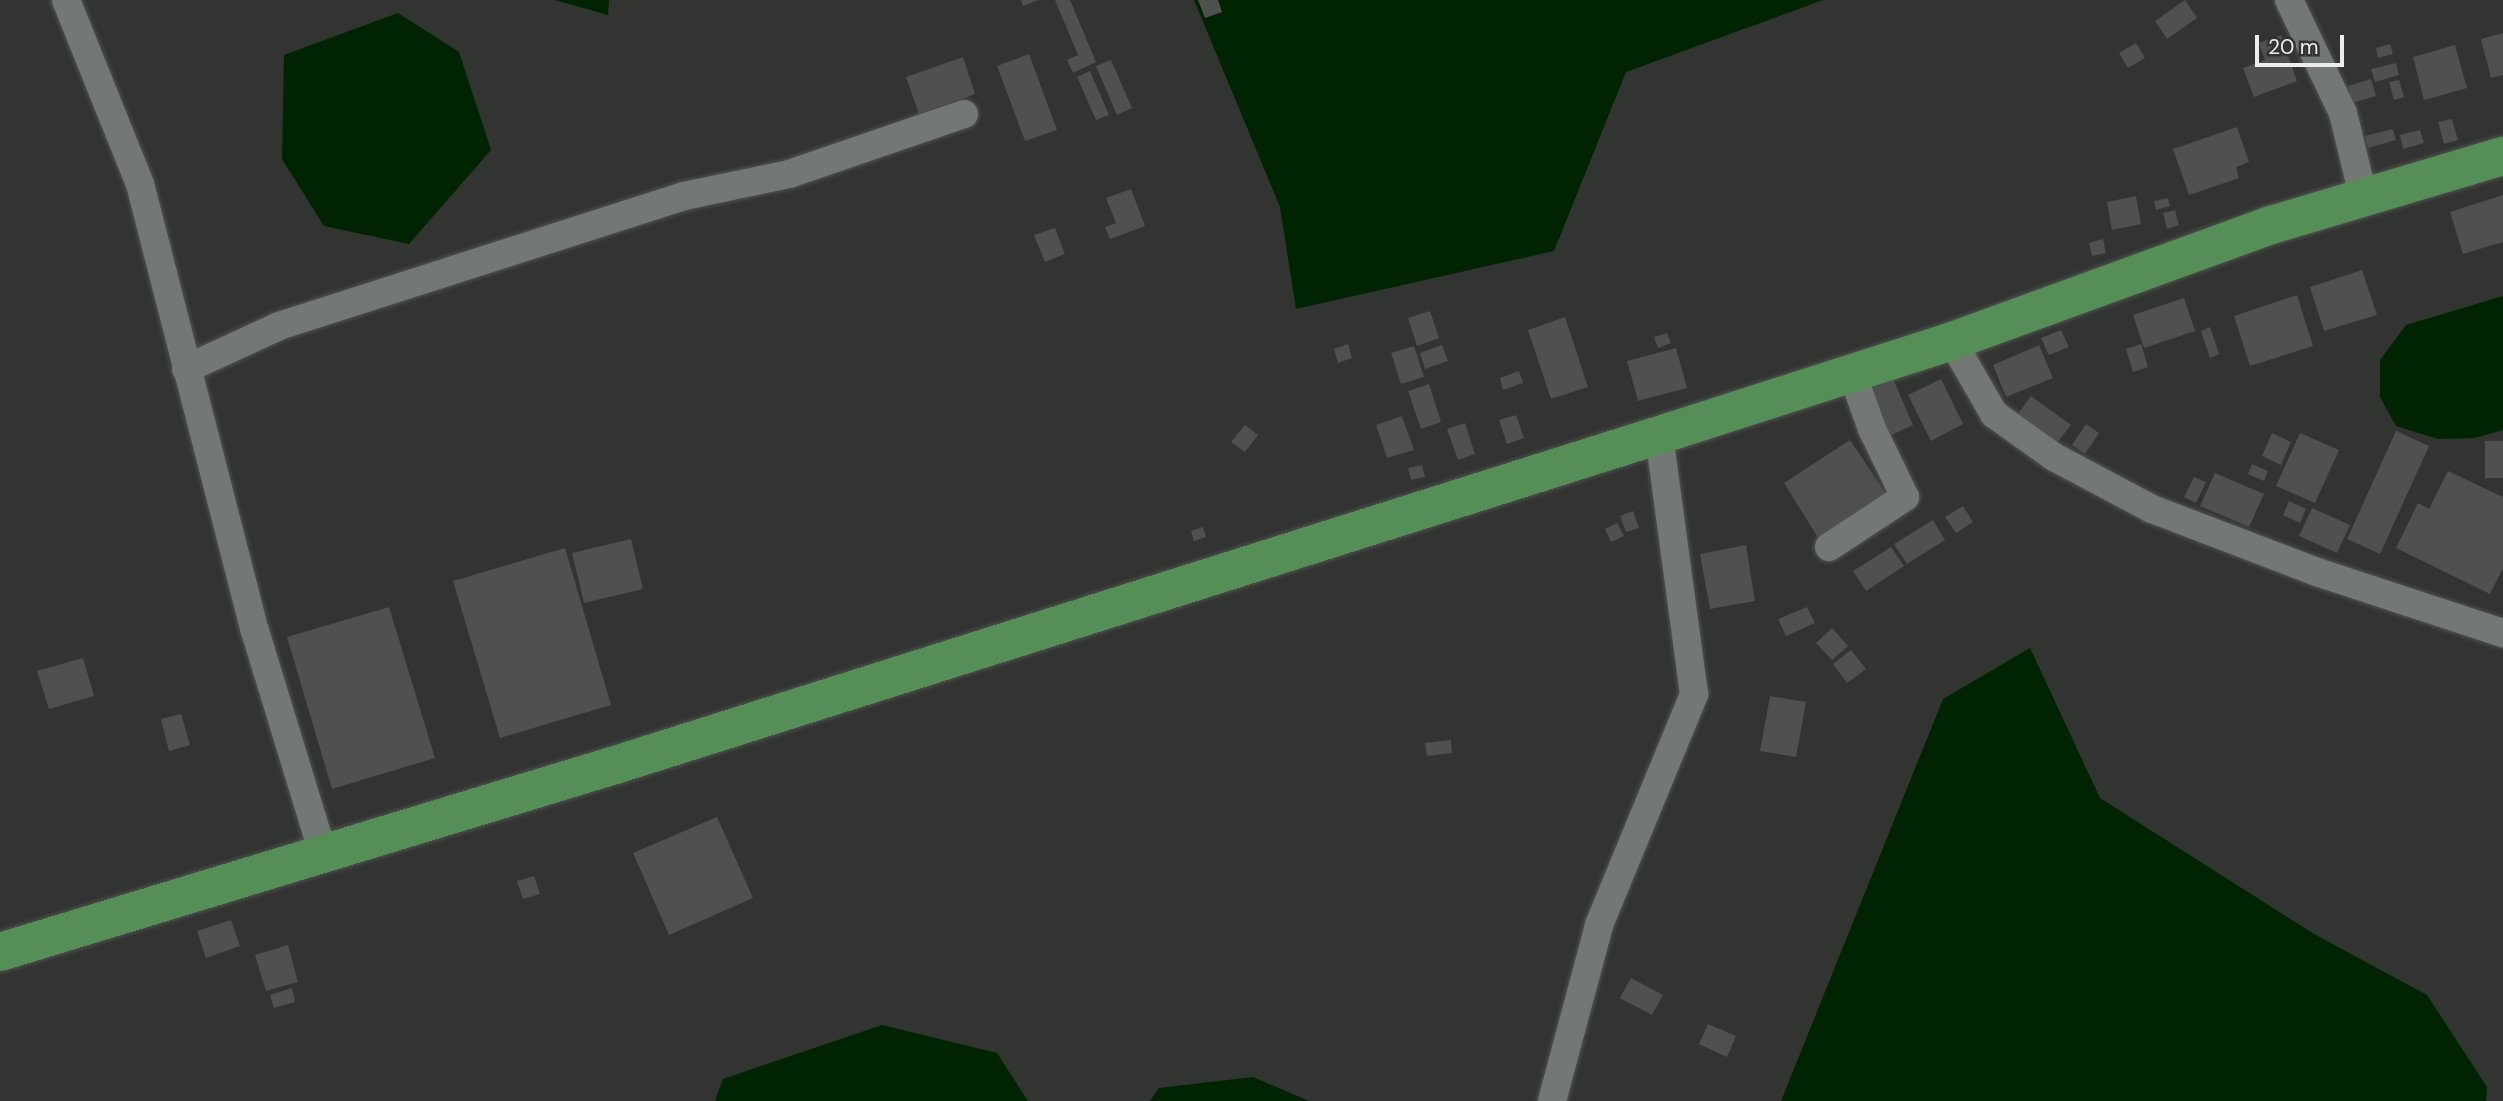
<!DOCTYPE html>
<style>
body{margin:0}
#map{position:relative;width:2503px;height:1101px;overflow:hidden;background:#313431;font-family:"DM Sans",sans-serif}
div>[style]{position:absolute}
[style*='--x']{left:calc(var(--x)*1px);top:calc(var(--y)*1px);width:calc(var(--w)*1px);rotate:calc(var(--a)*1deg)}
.water>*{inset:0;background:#002401}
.building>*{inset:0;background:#4e514e}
.roads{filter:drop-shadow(0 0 2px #505350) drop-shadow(0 0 2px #505350)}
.minor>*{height:28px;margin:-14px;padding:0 14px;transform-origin:14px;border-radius:14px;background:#747874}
.primary>*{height:38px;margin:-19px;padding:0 19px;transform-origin:19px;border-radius:19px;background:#558f57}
span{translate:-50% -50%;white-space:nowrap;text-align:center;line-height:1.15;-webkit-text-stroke:6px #313431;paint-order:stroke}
.scale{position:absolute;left:2255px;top:35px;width:89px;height:32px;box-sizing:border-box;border:4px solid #eceeec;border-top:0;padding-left:9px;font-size:21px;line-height:24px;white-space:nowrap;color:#eceeec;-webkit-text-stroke:5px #313431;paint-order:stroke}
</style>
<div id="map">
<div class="water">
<div style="clip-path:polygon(555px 0,609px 0,608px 15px)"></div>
<div style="clip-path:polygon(1194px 0,1823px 0,1626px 72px,1554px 251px,1296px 309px,1280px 207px)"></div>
<div style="clip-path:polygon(398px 13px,459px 52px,491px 150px,409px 244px,324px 226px,282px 159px,284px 55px)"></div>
<div style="clip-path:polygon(2503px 296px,2503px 430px,2475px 438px,2438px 439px,2396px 426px,2380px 397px,2380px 360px,2406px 325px)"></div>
<div style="clip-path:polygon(2030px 648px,2100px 798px,2314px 934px,2427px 995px,2487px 1087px,2486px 1101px,1781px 1101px,1943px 699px)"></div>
<div style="clip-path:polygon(882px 1025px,997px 1053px,1028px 1101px,715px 1101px,723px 1079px)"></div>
<div style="clip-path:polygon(1253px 1077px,1309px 1101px,1150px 1101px,1159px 1088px)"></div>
</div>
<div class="building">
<div style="clip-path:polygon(1021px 0,1039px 0,1023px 6px)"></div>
<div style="clip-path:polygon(1055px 0,1070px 0,1096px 62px,1073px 73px,1067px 60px,1078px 55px)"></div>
<div style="clip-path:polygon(1198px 0,1218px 0,1222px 12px,1205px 18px)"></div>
<div style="clip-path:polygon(2185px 0,2197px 18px,2167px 39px,2155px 21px)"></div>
<div style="clip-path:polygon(2503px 33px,2503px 75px,2491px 78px,2481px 39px)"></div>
<div style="clip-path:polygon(2281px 35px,2297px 81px,2254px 97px,2243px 68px,2265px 60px,2259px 43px)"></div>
<div style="clip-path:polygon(2136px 43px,2145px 58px,2128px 68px,2119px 53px)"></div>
<div style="clip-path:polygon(2390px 44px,2393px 54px,2378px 58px,2376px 48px)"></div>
<div style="clip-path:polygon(2455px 45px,2467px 88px,2424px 100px,2413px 57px)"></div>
<div style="clip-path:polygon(1029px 54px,1057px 130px,1025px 141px,997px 66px)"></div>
<div style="clip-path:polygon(963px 57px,975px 94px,919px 114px,906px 77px)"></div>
<div style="clip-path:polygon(1111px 60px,1132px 108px,1117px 115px,1096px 66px)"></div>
<div style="clip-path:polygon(2396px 63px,2399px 75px,2375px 82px,2371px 69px)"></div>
<div style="clip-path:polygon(1090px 71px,1109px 115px,1096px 120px,1077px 77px)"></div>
<div style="clip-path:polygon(2371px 79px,2376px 96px,2352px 103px,2348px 86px)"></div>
<div style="clip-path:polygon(2399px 80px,2404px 97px,2394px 100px,2389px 82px)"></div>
<div style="clip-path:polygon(2452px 119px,2458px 140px,2444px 144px,2438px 122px)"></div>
<div style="clip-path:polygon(2237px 127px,2249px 162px,2236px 167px,2239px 178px,2189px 195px,2173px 149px)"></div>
<div style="clip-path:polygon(2393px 129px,2396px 140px,2368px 148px,2365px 136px)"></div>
<div style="clip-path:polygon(2420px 130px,2424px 143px,2403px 149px,2400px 135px)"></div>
<div style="clip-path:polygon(1131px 189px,1145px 226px,1110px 239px,1105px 227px,1116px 223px,1106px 198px)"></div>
<div style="clip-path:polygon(2503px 195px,2503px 242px,2463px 254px,2450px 212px)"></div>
<div style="clip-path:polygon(2136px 196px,2141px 224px,2112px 230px,2107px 202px)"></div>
<div style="clip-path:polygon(2168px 198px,2170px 206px,2156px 210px,2154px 201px)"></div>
<div style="clip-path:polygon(2175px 210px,2179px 225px,2167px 229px,2163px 213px)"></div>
<div style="clip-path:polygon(1055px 228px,1065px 254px,1045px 262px,1034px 235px)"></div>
<div style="clip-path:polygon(2103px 239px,2106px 253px,2092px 256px,2089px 243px)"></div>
<div style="clip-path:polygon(2362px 270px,2377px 315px,2324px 331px,2310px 287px)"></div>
<div style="clip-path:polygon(2297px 295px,2313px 346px,2250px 366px,2234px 316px)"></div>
<div style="clip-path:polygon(2184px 298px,2195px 331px,2144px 348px,2133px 315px)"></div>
<div style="clip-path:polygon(1430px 311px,1439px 338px,1417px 346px,1408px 318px)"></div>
<div style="clip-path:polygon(1565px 317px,1588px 387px,1551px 399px,1528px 330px)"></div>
<div style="clip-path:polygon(2210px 327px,2219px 354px,2210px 358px,2201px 331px)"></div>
<div style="clip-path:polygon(2061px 330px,2069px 347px,2049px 355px,2041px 338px)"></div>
<div style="clip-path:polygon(1667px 333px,1671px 343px,1658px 348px,1654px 337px)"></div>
<div style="clip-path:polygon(1348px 344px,1352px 358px,1338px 363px,1334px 349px)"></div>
<div style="clip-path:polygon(2141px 344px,2148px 367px,2133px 372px,2126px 349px)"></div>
<div style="clip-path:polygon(1442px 345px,1448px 361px,1425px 369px,1420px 353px)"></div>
<div style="clip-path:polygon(2039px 345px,2053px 378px,2006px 397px,1993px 365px)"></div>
<div style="clip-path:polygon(1414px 346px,1424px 377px,1401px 384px,1391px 353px)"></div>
<div style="clip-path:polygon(1676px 348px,1687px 388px,1638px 401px,1627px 361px)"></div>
<div style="clip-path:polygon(1519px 371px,1523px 383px,1503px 390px,1500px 378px)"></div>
<div style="clip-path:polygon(1891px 374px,1913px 425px,1885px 438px,1864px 393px)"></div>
<div style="clip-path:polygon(1941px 379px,1963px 424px,1931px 441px,1908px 395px)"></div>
<div style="clip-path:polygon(1429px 384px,1441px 422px,1421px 429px,1408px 391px)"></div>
<div style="clip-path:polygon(2031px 396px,2071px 425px,2056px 444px,2017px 415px)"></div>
<div style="clip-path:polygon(1516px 415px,1524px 438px,1507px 444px,1499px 420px)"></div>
<div style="clip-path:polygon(1402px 416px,1414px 450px,1387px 458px,1376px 425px)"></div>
<div style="clip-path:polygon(1465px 423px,1475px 454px,1458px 460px,1447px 429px)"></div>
<div style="clip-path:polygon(2086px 424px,2099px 433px,2085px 454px,2072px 445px)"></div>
<div style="clip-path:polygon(1245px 425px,1258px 435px,1245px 452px,1231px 442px)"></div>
<div style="clip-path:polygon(2396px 431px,2429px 446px,2380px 554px,2347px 539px)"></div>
<div style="clip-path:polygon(2272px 433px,2291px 442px,2281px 465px,2262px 456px)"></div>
<div style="clip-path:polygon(2300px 433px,2339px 450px,2315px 503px,2276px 486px)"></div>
<div style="clip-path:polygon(1850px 440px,1887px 495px,1819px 539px,1784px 483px)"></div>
<div style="clip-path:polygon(2485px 441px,2503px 441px,2503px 478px,2485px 478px)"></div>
<div style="clip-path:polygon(2252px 464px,2268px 471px,2264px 481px,2248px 474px)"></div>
<div style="clip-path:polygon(1422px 465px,1425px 477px,1411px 480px,1408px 468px)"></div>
<div style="clip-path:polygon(2448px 471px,2503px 497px,2503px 568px,2490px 594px,2396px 548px,2418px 503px,2429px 509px)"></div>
<div style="clip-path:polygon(2215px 473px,2264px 494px,2249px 527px,2200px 506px)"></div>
<div style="clip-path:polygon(2194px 477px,2206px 482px,2196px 503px,2184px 497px)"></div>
<div style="clip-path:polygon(2289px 501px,2306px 509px,2300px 523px,2283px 515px)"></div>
<div style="clip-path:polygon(1963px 506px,1973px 522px,1956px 533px,1945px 517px)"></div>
<div style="clip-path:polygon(2312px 508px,2350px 525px,2337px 553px,2299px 536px)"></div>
<div style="clip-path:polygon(1633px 511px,1639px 528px,1626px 532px,1620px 516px)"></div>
<div style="clip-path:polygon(1933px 520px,1945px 540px,1907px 564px,1894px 544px)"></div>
<div style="clip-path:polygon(1617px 523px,1624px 536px,1611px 542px,1605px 529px)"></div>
<div style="clip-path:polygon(1203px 527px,1206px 537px,1194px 541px,1191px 531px)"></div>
<div style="clip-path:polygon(631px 539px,643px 589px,584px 603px,572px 553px)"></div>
<div style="clip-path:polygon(1746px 545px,1755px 601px,1710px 609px,1700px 554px)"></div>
<div style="clip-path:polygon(1891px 547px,1904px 566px,1866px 591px,1853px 571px)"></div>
<div style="clip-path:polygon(565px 548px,611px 705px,500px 738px,453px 581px)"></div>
<div style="clip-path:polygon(389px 607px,435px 758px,332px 789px,287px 637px)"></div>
<div style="clip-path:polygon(1807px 607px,1815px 623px,1786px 636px,1778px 619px)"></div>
<div style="clip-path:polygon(1832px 628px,1848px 646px,1832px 660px,1816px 643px)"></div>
<div style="clip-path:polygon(1851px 650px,1866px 669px,1847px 683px,1833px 664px)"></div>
<div style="clip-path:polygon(83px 658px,94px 696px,49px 709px,37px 671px)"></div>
<div style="clip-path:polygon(1770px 696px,1806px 702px,1796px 757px,1760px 751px)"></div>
<div style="clip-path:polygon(181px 714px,190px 745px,169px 751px,161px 719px)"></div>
<div style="clip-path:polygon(1451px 740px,1452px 753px,1427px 756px,1425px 743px)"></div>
<div style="clip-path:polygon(717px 817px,753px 898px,669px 935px,633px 853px)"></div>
<div style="clip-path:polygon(534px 876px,540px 894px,523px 899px,517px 881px)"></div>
<div style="clip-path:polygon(231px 920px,240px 946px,206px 958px,197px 931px)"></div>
<div style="clip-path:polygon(288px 945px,298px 982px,266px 991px,255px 955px)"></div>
<div style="clip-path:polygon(1631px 978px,1663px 995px,1652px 1015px,1620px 998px)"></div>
<div style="clip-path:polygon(292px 988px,295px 1002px,274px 1008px,270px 995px)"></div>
<div style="clip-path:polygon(1708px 1024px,1736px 1036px,1727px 1057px,1699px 1044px)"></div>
</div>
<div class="roads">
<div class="minor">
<div style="--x:66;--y:0;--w:198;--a:68.1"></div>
<div style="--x:140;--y:184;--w:462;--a:75.6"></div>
<div style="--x:255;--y:631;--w:233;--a:73"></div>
<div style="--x:2289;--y:0;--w:125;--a:64.5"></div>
<div style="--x:2343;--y:113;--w:89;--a:76.4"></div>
<div style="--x:1952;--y:341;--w:84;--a:60.1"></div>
<div style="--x:1994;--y:414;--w:74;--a:35.6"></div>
<div style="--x:2054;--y:457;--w:111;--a:28"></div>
<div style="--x:2152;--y:509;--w:177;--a:20.9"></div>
<div style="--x:2317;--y:572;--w:196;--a:18.2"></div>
<div style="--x:186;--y:369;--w:102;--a:-24.8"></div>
<div style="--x:279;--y:326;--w:425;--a:-17.8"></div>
<div style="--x:684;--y:196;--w:107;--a:-11.8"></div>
<div style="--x:789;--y:174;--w:185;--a:-18.9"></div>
<div style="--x:1829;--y:547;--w:91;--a:-33.3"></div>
<div style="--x:1905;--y:497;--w:76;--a:-115.9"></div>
<div style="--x:1872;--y:429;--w:59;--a:-109.7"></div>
<div style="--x:1552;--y:1101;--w:182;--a:-75"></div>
<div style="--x:1599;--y:925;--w:250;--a:-67.6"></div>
<div style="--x:1694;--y:694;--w:262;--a:-97.7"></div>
</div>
<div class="primary">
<div style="--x:0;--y:952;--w:640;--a:-16.91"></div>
<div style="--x:612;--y:766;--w:1115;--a:-17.54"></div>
<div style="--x:1675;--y:430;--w:291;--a:-17.8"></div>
<div style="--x:1952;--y:341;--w:339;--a:-20"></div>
<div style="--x:2271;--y:225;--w:242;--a:-16.6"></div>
</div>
</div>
<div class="scale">20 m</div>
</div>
